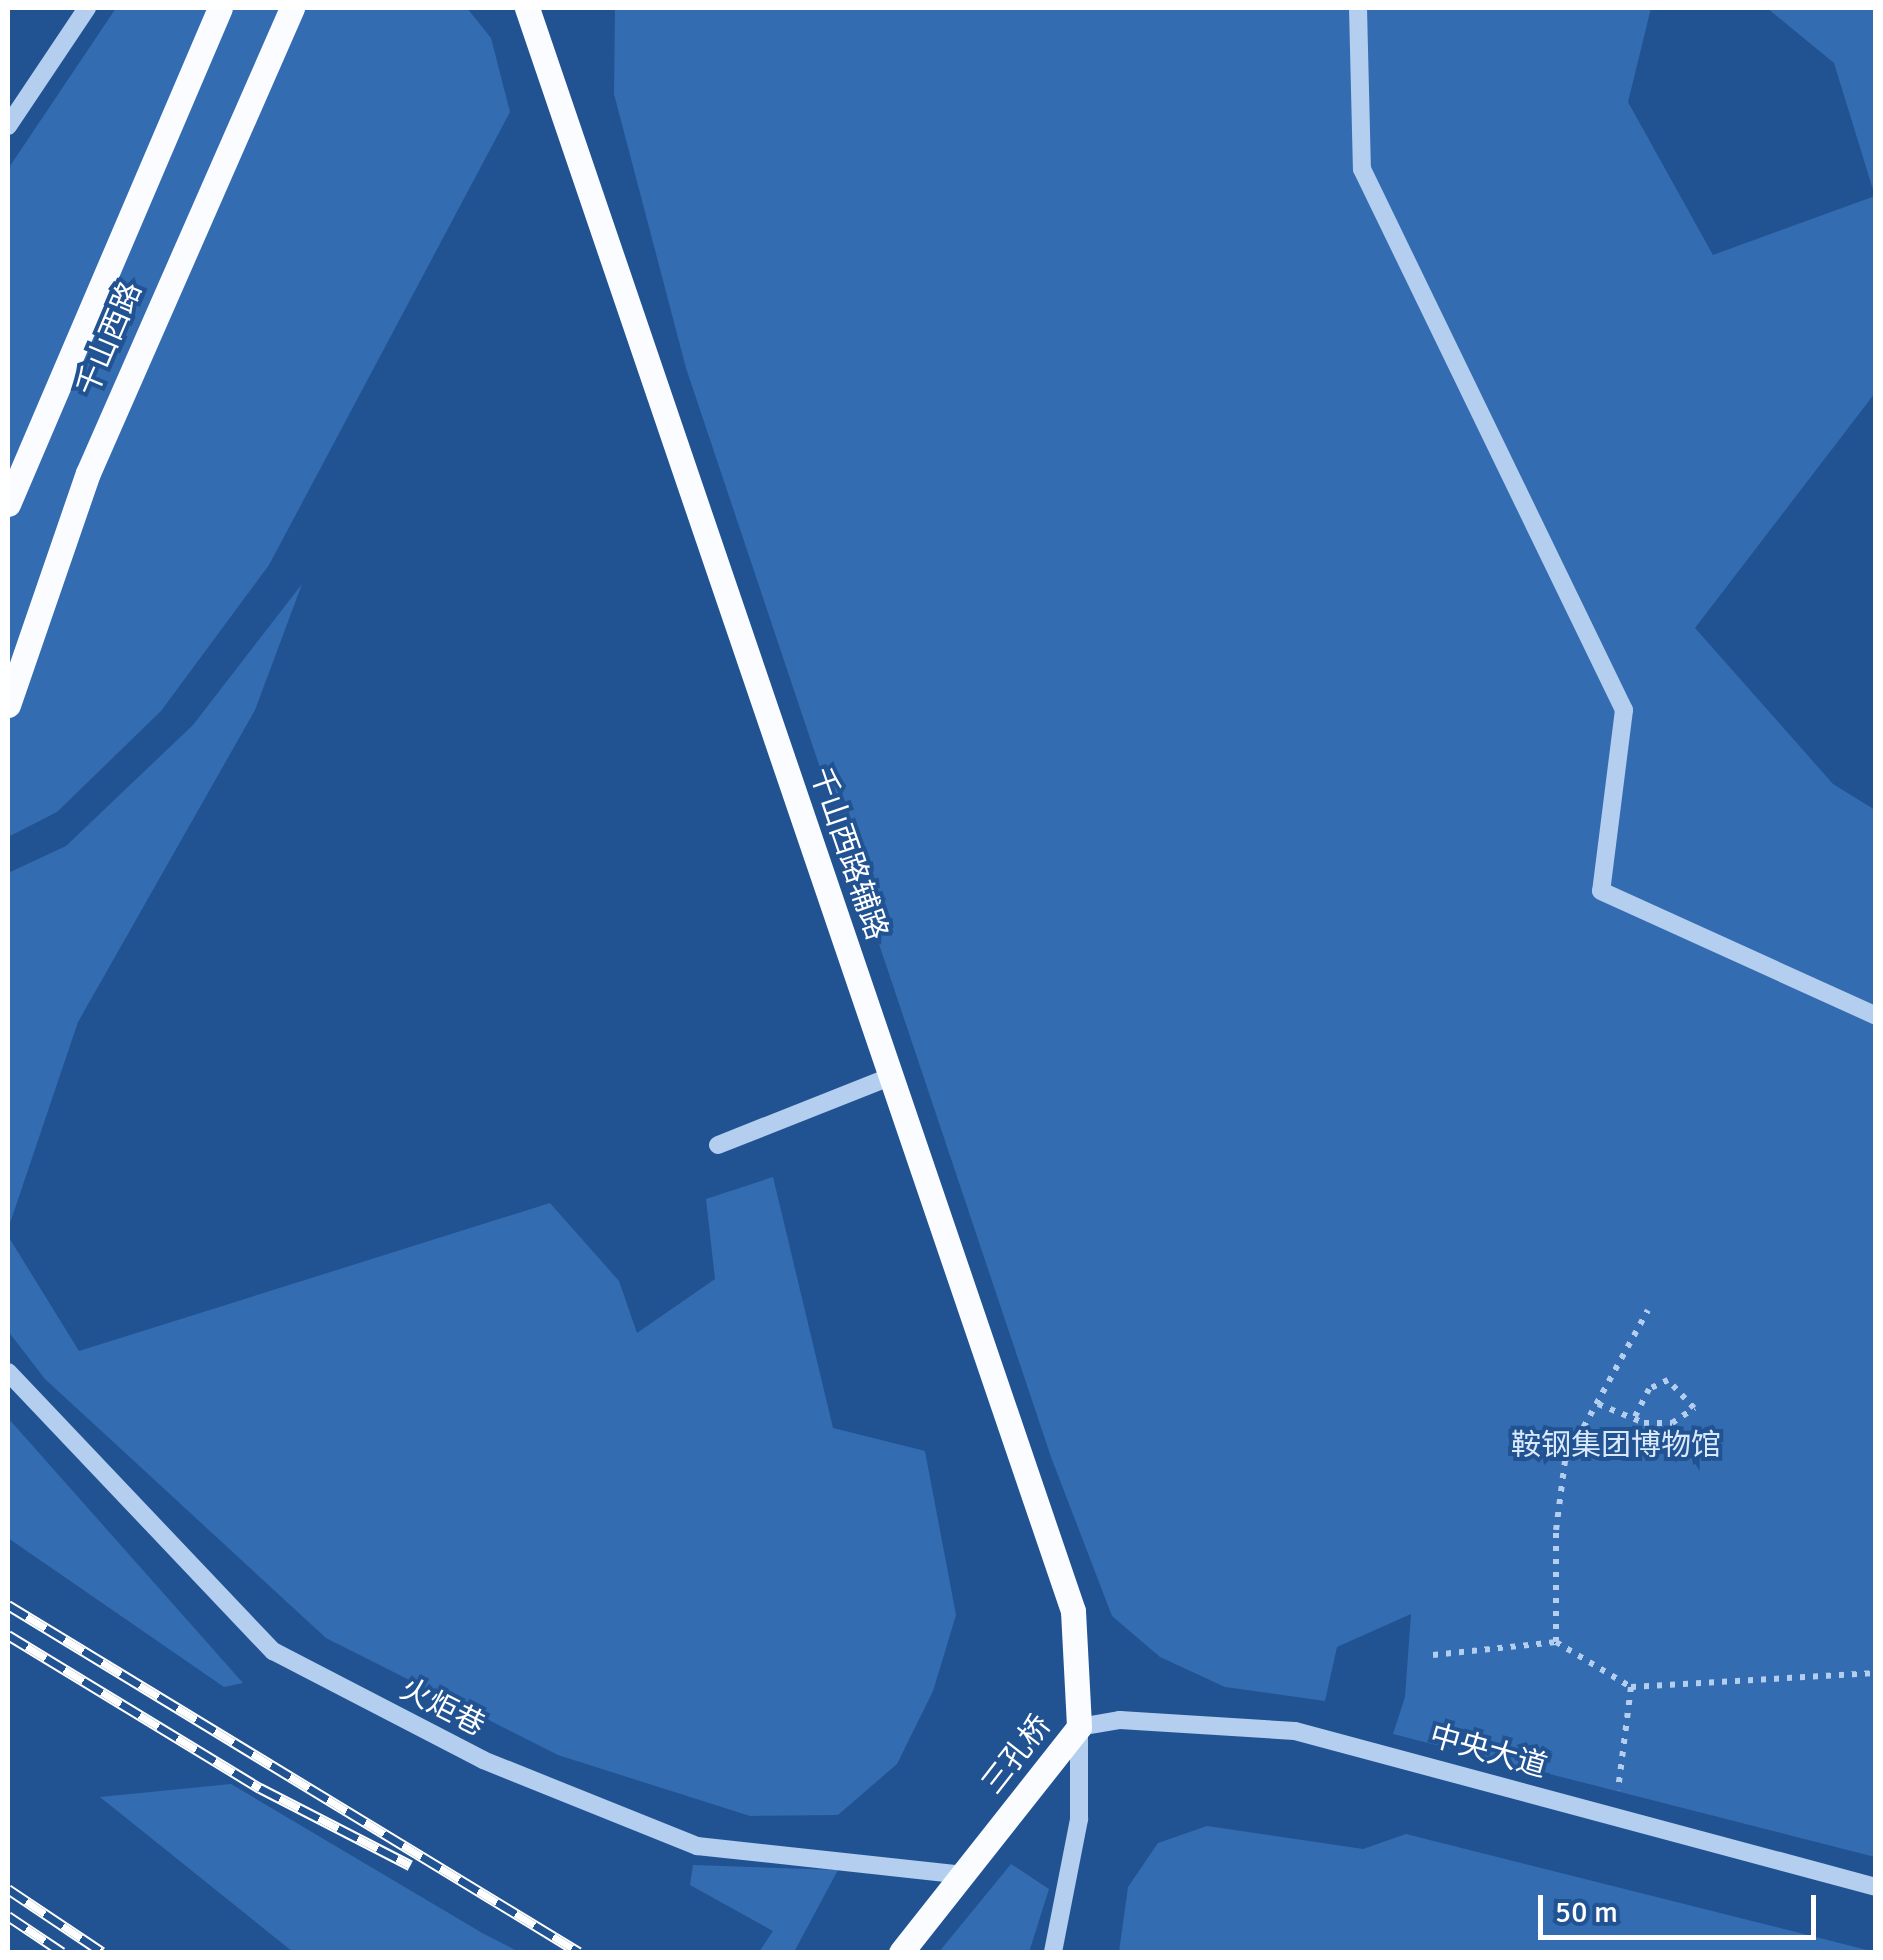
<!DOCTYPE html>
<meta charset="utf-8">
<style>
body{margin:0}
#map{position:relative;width:1883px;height:1960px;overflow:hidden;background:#215393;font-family:Signika,"Noto Sans SC",sans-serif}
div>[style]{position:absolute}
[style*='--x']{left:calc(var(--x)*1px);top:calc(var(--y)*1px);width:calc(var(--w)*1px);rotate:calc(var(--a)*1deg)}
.green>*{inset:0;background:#346cb1}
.path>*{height:6px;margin-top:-3px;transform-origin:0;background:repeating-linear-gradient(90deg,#b3ceee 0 5px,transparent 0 13px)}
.minor>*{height:18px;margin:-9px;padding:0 9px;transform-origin:9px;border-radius:9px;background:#b3ceee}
.major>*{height:25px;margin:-12.5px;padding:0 12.5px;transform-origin:12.5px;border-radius:12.5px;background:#fafcff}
.rail>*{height:11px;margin-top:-5.5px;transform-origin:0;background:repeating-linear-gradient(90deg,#215393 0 22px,#fff 0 44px);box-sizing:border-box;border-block:2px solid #fff}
span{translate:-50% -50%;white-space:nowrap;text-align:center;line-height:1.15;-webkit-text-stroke:8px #215393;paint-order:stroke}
.street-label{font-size:30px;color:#fff}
.park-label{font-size:30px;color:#d9e8fa}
.frame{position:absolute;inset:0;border:10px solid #fff;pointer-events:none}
.scale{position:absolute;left:1538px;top:1895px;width:278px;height:45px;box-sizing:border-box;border:5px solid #fff;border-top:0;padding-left:12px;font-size:30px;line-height:35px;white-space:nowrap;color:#fff;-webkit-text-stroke:8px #215393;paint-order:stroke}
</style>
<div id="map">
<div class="green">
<div style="clip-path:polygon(116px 8px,467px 8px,491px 38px,510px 112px,269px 565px,161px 711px,57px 812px,8px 837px,8px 169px)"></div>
<div style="clip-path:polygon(615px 8px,1651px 8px,1628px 102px,1713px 255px,1875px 196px,1834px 63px,1767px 8px,1875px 8px,1875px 393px,1695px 628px,1833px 784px,1875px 810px,1875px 1857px,1393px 1734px,1405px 1697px,1411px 1614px,1337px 1647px,1325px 1701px,1225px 1687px,1160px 1657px,1112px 1616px,1051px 1457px,686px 368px,614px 94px)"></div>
<div style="clip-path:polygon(302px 584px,255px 710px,78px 1022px,8px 1229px,8px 873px,66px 846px,193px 725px)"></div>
<div style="clip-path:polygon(773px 1177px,833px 1428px,925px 1451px,956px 1615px,933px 1691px,897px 1764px,838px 1815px,750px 1816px,558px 1755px,326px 1638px,45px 1379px,8px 1331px,8px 1236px,79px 1351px,550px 1203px,619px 1281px,637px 1333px,715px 1279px,706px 1199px)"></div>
<div style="clip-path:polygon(8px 1418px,243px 1683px,224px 1687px,8px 1538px)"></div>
<div style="clip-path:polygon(231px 1784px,484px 1934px,519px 1952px,293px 1952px,100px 1797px)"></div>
<div style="clip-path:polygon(1207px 1826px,1363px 1849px,1406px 1834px,1875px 1952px,1119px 1952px,1128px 1887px,1158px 1843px)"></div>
<div style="clip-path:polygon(1011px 1864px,1049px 1889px,1029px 1952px,939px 1952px)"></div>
<div style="clip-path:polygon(693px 1865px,838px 1870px,794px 1952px,759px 1952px,773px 1931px,690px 1885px)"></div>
</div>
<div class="path">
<div style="--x:1598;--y:1404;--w:50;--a:22.4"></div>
<div style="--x:1644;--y:1423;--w:28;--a:0"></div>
<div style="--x:1672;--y:1423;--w:27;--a:-34"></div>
<div style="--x:1694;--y:1408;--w:38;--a:-133"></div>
<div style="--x:1668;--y:1380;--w:21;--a:155"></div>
<div style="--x:1649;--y:1389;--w:34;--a:117"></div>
<div style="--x:1556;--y:1642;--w:112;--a:-90"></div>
<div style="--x:1556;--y:1530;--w:70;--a:-82.6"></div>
<div style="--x:1565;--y:1461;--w:172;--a:-61.2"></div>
<div style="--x:1433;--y:1655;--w:124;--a:-6"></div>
<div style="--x:1556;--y:1642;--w:87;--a:31"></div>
<div style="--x:1631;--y:1687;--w:104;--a:97.2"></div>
<div style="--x:1631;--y:1687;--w:245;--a:-3.3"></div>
</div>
<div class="minor">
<div style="--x:1358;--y:8;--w:161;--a:88.6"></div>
<div style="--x:1362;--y:169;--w:601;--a:64.16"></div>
<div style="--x:1624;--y:710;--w:182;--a:97.2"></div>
<div style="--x:1601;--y:891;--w:302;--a:24.4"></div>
<div style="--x:8;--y:126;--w:142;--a:-56.2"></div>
<div style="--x:718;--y:1145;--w:185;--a:-21.6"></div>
<div style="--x:8;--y:1372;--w:385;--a:46.5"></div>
<div style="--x:273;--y:1651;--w:237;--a:27.4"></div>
<div style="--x:483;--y:1760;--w:231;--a:21.9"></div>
<div style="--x:697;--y:1846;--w:271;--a:6.2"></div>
<div style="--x:1053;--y:1952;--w:136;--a:-78.9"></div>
<div style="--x:1079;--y:1819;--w:92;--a:-90"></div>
<div style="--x:1079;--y:1727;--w:42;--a:-9.7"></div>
<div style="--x:1120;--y:1720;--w:175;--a:3.6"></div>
<div style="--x:1295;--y:1731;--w:602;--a:15.03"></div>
</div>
<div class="major">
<div style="--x:527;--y:8;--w:1693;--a:71.19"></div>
<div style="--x:1073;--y:1611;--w:116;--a:87"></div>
<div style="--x:1079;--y:1727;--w:287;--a:128.3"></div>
<div style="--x:8;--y:504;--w:539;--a:-66.86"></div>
<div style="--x:8;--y:705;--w:245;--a:-71"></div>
<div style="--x:88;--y:473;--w:508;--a:-66.31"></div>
</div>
<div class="rail">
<div style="--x:8;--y:1605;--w:668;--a:31.29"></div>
<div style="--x:8;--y:1635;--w:295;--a:31.3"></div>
<div style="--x:260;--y:1788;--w:169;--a:27.2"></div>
<div style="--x:8;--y:1889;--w:113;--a:33.8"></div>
<div style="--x:8;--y:1916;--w:65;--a:33.7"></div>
</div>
<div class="street-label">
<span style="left:110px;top:339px;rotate:-67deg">千山西路</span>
<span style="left:848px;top:854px;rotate:71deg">千山西路辅路</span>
<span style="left:442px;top:1708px;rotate:27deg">火炬巷</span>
<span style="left:1488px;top:1752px;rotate:16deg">中央大道</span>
<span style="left:1017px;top:1755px;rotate:-52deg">三孔桥</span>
</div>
<div class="park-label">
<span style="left:1616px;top:1446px">鞍钢集团博物馆</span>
</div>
<div class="frame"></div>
<div class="scale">50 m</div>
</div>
